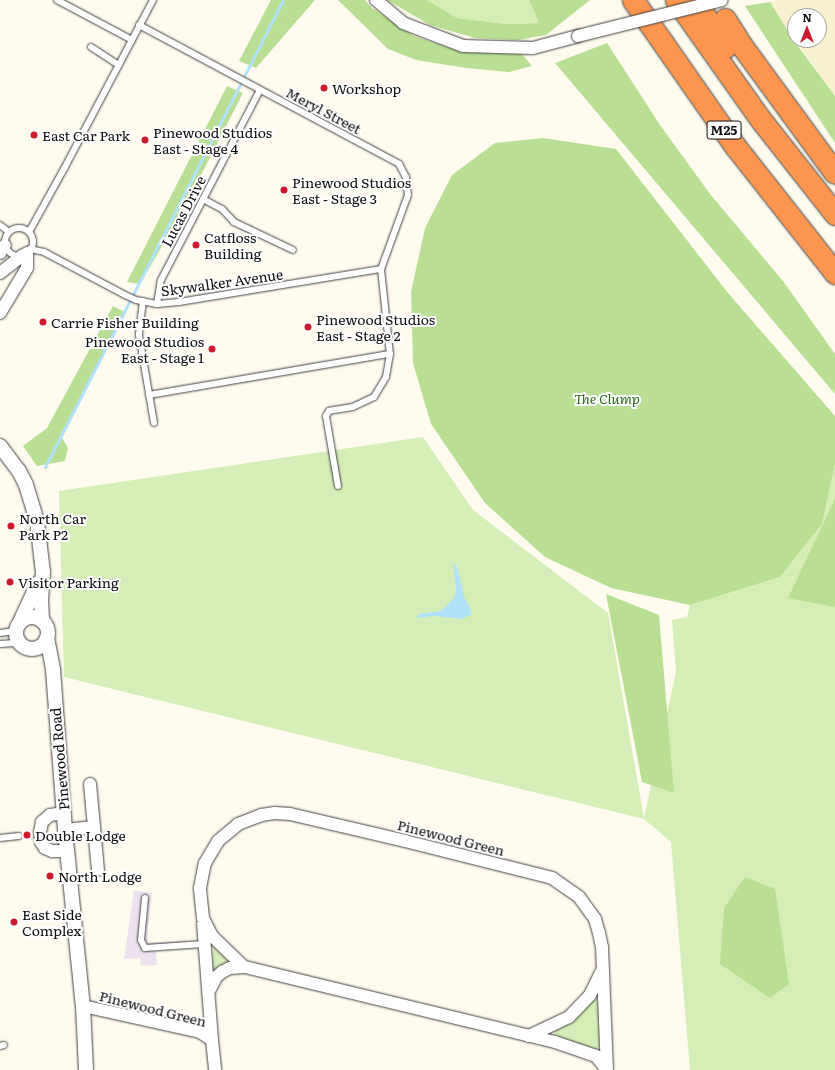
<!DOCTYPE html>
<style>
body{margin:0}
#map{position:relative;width:835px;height:1070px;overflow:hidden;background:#fffbef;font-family:Literata,serif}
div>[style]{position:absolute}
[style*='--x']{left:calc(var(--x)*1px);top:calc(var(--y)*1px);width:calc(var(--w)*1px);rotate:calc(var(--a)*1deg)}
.industrial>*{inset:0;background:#ece2ed}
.farmland>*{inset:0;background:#f7f2cd}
.green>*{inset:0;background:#d5edb6}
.forest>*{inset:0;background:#b9df94}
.water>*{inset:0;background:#b0e3fb}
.stream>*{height:3px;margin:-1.5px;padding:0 1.5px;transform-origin:1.5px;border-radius:1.5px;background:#b0e3fb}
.roads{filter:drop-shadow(0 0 1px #414141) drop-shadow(0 0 1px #414141)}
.service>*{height:6px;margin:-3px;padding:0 3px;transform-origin:3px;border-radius:3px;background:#fff}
.service>.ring{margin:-3px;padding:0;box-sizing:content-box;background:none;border:6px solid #fff;border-radius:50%}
.minor>*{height:12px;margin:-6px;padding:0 6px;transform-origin:6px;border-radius:6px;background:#fff}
.tertiary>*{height:14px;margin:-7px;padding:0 7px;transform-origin:7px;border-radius:7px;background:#fff}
.tertiary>.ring{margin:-7px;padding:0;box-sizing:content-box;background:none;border:14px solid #fff;border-radius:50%}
.motorway>*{height:21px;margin:-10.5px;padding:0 10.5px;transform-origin:10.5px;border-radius:10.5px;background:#fe954e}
.bridges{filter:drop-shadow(0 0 1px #414141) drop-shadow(0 0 1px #414141)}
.minor-bridge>*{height:12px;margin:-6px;padding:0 6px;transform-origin:6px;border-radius:6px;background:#fff}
.dots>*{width:11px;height:11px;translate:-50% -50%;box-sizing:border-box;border:2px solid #fff;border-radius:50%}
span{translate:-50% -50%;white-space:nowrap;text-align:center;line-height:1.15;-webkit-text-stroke:4px #fff;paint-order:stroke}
.shield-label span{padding:1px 3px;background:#fff;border:1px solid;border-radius:3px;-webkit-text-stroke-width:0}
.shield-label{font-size:13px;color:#0e0e0e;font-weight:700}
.poi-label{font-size:14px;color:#0e0e0e}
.left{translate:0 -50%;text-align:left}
.right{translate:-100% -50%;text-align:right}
.street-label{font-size:14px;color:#0e0e0e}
.park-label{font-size:14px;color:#2e6b19;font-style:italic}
.north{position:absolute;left:787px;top:8px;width:40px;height:40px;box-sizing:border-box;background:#fff;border:1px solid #9f9f9f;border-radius:50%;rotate:0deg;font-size:11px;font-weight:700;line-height:16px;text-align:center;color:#0e0e0e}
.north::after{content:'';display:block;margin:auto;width:14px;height:18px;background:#c91b2d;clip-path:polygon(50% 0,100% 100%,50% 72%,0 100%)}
</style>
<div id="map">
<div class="industrial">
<div style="clip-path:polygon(134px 890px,152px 893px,148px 928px,148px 943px,187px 941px,188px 948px,156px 950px,157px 965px,141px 966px,140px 958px,124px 959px)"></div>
</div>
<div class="farmland">
<div style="clip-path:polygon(evenodd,777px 0,835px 0,835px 96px,779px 17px,770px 2px,777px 0,795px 16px,819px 16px,819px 40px,795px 40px,795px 16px)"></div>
</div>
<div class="green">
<div style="clip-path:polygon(427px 0,529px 0,539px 23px,506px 24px,457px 18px)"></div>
<div style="clip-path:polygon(423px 437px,473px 510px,608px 613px,644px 818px,676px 672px,672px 620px,687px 617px,690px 605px,780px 577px,822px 524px,835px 464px,835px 1070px,690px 1070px,671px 842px,644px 819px,64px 677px,59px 491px)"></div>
<div style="clip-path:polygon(214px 947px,229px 962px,221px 965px,211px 975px)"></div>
<div style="clip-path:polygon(596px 999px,599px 1002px,600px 1046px,597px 1049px,555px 1037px,555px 1030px,572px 1020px,592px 1000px)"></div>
</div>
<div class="forest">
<div style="clip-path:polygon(271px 0,315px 0,256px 68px,239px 61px)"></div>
<div style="clip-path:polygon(338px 0,365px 0,372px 8px,414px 36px,459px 51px,522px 54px,532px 66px,509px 72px,466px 68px,416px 60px,388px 49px)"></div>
<div style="clip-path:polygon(387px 0,427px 0,457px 18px,506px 24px,539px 23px,529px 0,590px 0,546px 35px,518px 40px,475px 38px,430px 25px)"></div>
<div style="clip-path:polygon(770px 2px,795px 42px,835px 96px,835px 143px,745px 6px)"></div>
<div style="clip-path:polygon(607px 43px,660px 125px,710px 194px,783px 281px,835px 354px,835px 394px,555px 63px)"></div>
<div style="clip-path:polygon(227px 86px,243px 93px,182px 212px,140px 284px,127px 282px)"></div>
<div style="clip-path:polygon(543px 138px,616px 149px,728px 293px,835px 416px,835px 464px,822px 524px,780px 577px,690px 605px,611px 588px,545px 557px,485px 503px,431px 424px,413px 363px,411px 292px,425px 228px,452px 175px,495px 143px)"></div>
<div style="clip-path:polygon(113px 306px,126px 313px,61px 436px,68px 448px,65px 461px,37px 466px,23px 446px,47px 428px)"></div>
<div style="clip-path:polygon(835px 499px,835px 607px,788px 598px)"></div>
<div style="clip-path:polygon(606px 594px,659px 615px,674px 793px,642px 782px)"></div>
<div style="clip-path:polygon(745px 877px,775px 889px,789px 984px,770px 998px,720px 964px,724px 908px)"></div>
</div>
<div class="water">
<div style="clip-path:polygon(453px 563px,457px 567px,464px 596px,472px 614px,462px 619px,433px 616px,417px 618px,419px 614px,441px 611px,454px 598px,456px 590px)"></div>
</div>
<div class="stream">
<div style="--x:45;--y:467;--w:524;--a:-62.99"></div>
</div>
<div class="roads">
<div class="service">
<div style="--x:57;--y:0;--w:85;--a:28.1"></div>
<div style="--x:139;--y:25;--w:295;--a:28.1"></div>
<div style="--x:399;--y:164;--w:15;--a:62"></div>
<div style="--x:406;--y:177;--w:18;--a:84"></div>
<div style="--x:408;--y:195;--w:79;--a:110"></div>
<div style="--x:381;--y:269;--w:85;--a:84"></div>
<div style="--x:390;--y:354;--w:23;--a:100"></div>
<div style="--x:386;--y:377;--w:23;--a:121"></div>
<div style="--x:374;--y:397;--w:23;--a:155"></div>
<div style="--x:353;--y:407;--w:24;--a:171"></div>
<div style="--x:329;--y:411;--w:6;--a:121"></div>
<div style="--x:326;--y:416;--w:71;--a:80.3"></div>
<div style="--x:91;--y:47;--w:33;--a:33"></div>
<div style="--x:203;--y:199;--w:21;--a:28"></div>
<div style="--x:222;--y:209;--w:18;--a:47"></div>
<div style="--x:234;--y:222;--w:65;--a:25.4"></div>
<div style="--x:0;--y:225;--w:11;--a:38"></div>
<div class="ring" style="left:5px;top:228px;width:22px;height:22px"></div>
<div style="--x:29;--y:232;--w:74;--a:-61"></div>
<div style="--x:65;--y:167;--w:189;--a:-62.2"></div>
<div style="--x:30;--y:249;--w:14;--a:12"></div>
<div style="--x:44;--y:252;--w:92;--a:28"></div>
<div style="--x:125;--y:295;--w:12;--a:24"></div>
<div style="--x:136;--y:300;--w:21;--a:11"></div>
<div style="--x:157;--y:304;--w:22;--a:-5"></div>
<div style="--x:179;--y:302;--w:205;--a:-9.3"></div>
<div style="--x:143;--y:301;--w:34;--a:97"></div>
<div style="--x:139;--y:335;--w:89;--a:80.3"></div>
<div style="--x:157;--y:304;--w:24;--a:-81"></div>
<div style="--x:161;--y:280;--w:214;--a:-62.5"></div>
<div style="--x:149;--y:395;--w:244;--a:-9.7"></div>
<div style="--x:0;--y:633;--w:16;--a:-7"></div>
<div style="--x:0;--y:644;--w:15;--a:-4"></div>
<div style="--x:15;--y:643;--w:6;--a:18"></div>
<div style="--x:0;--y:838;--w:19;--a:-6"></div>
<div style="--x:145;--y:898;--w:42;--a:95.4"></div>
<div style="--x:141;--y:940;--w:9;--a:63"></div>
<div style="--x:145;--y:948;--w:59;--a:-3.9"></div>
<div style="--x:0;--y:1046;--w:4;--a:-14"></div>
</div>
<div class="minor">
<div style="--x:376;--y:0;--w:35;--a:40"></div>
<div style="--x:403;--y:23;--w:64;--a:21"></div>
<div style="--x:463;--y:46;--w:70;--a:1.6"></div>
<div style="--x:533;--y:48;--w:47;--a:-14.9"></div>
<div style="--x:0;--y:253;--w:9;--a:-58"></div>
<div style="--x:0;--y:273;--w:29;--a:-38"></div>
<div style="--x:0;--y:313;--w:52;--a:-59"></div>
<div style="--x:27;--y:268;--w:15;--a:-90"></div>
<div style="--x:90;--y:784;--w:86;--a:84.7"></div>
<div style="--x:64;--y:813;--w:14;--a:172"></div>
<div style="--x:50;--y:815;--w:11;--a:139"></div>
<div style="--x:42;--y:822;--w:10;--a:101"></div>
<div style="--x:40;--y:832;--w:10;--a:84"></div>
<div style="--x:41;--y:842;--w:7;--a:56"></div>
<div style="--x:45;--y:848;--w:8;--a:23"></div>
<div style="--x:52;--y:851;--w:15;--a:0"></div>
<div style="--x:65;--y:830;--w:29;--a:-6"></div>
<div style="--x:210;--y:989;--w:13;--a:-63"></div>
<div style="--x:216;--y:977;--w:8;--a:-40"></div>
<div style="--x:222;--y:972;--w:9;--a:-27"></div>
<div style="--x:230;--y:968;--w:14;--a:-4"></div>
<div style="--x:83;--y:1006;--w:120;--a:12.5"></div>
<div style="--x:200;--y:1032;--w:14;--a:34"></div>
<div style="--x:212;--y:1040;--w:116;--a:-94.4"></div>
<div style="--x:529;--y:1036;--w:44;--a:-25.4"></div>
<div style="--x:569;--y:1017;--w:30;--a:-46"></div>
<div style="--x:590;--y:995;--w:25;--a:-64"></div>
<div style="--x:212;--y:1040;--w:30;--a:84"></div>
<div style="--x:607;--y:1070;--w:18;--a:-128"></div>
<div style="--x:596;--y:1056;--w:43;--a:-161.1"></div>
<div style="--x:555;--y:1042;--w:320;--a:-166.4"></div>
<div style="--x:244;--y:967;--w:45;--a:-135.9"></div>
<div style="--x:212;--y:936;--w:20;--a:-117"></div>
<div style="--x:203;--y:918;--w:30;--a:-96"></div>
<div style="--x:200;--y:888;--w:25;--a:-79"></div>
<div style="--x:205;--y:863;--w:26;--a:-59"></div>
<div style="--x:218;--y:841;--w:26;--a:-40"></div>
<div style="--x:238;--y:824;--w:25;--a:-21"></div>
<div style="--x:261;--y:815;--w:14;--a:-8"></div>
<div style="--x:275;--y:813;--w:15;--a:4"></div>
<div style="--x:290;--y:814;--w:118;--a:13.2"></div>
<div style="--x:405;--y:841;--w:152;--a:14.1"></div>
<div style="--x:552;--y:878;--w:33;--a:35"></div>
<div style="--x:579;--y:897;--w:27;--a:54"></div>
<div style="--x:595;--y:919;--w:15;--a:74"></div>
<div style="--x:599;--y:933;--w:14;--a:78"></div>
<div style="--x:602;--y:947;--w:74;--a:87.7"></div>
<div style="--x:605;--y:1021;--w:49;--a:87.7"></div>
</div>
<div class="tertiary">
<div style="--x:0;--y:446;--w:31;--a:53"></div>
<div style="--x:19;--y:471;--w:16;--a:63"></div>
<div style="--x:26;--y:485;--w:39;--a:73"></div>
<div style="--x:37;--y:522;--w:50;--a:83.2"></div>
<div style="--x:43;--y:572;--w:28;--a:94"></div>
<div style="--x:41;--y:600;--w:21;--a:87"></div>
<div class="ring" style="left:16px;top:617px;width:18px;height:18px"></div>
<div style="--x:20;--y:622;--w:43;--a:-65.2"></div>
<div style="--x:47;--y:638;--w:33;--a:79"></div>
<div style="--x:53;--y:670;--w:160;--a:85.7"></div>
<div style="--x:65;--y:830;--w:177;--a:84.2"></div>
<div style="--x:83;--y:1006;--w:64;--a:87.3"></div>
</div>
<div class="motorway">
<div style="--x:633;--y:0;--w:178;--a:55.1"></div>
<div style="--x:735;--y:146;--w:162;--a:51.8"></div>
<div style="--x:676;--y:0;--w:147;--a:54.7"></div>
<div style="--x:761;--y:120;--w:120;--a:51.8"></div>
<div style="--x:695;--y:0;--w:56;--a:57.4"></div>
<div style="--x:725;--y:19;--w:32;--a:58"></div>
<div style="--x:742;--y:46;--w:157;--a:53.8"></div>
</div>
</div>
<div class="bridges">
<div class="minor-bridge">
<div style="--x:578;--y:36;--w:148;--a:-14"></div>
</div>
</div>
<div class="dots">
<div style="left:324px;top:88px;background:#c91b2d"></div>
<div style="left:34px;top:135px;background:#c91b2d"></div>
<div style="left:145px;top:140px;background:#c91b2d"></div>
<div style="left:284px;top:190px;background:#c91b2d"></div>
<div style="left:196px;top:245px;background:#c91b2d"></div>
<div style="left:43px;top:322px;background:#c91b2d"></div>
<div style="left:308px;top:327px;background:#c91b2d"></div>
<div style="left:212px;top:349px;background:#c91b2d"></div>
<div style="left:11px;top:526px;background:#c91b2d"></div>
<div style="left:10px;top:582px;background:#c91b2d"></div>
<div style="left:27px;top:835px;background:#c91b2d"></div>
<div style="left:50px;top:876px;background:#c91b2d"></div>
<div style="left:14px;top:922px;background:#c91b2d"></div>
</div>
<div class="shield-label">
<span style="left:724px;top:130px">M25</span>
</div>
<div class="poi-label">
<span class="left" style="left:332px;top:88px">Workshop</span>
<span class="left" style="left:153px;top:140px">Pinewood Studios<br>East - Stage 4</span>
<span class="left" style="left:42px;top:135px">East Car Park</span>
<span class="left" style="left:292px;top:190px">Pinewood Studios<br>East - Stage 3</span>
<span class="left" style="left:204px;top:245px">Catfloss<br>Building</span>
<span class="left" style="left:316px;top:327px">Pinewood Studios<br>East - Stage 2</span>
<span class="left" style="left:51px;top:322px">Carrie Fisher Building</span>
<span class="right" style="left:204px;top:349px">Pinewood Studios<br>East - Stage 1</span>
<span class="left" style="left:19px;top:526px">North Car<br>Park P2</span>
<span class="left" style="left:18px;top:582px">Visitor Parking</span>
<span class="left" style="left:35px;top:835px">Double Lodge</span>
<span class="left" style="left:58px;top:876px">North Lodge</span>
<span class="left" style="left:22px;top:922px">East Side<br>Complex</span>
</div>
<div class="street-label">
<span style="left:324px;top:110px;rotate:28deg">Meryl Street</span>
<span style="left:183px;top:211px;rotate:-62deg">Lucas Drive</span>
<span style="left:222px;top:282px;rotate:-8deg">Skywalker Avenue</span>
<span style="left:59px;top:759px;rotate:-95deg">Pinewood Road</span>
<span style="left:451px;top:837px;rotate:14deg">Pinewood Green</span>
<span style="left:153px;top:1008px;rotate:14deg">Pinewood Green</span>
</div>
<div class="park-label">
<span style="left:607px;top:398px">The Clump</span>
</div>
<div class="north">N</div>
</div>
